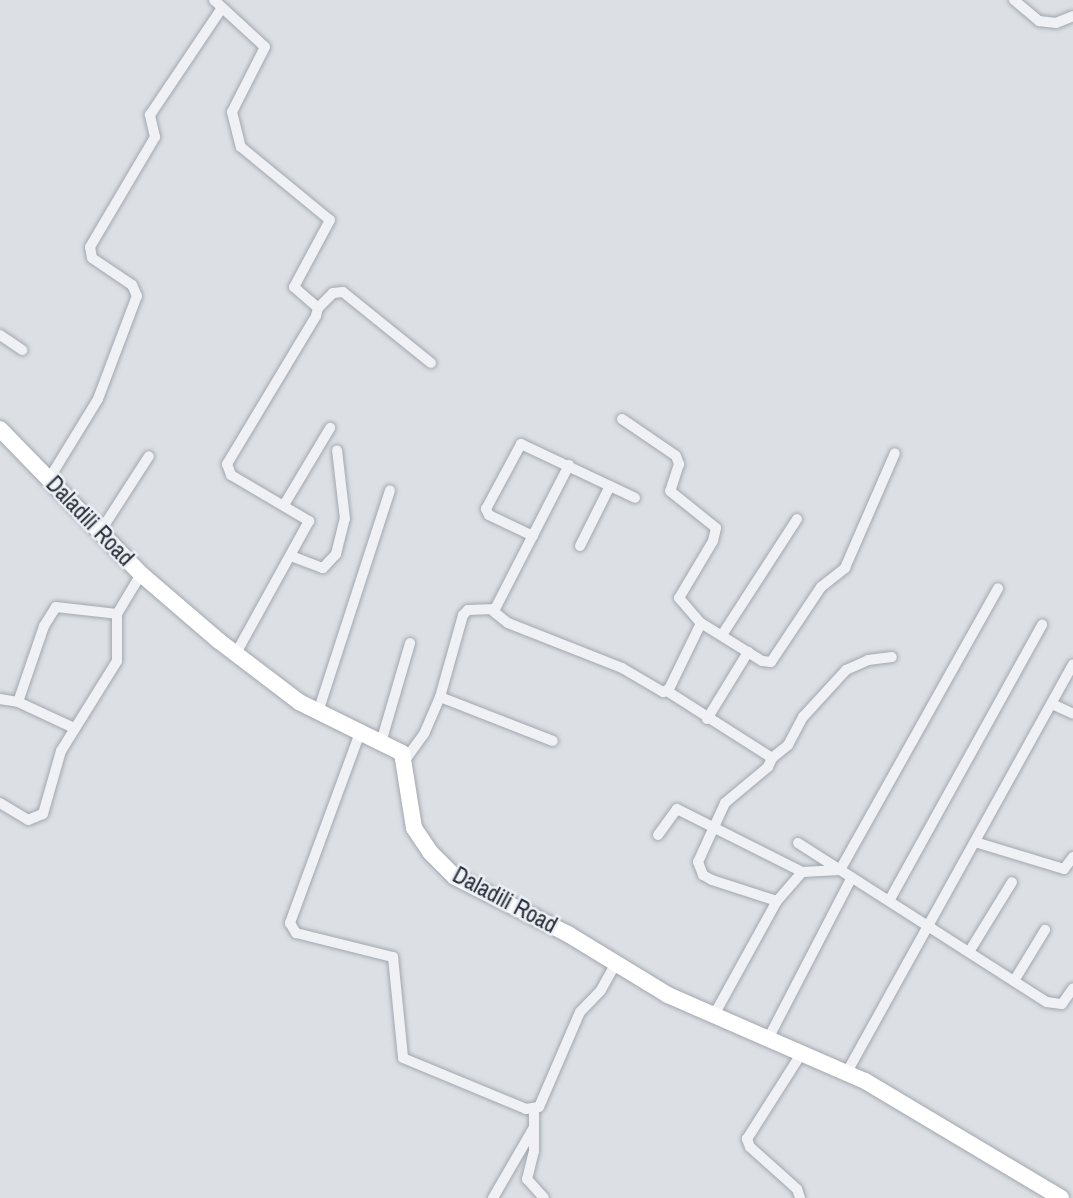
<!DOCTYPE html>
<style>
body{margin:0}
#map{position:relative;width:1073px;height:1198px;overflow:hidden;background:#dce0e5;font-family:"Archivo Narrow",sans-serif}
div>[style]{position:absolute}
[style*='--x']{left:calc(var(--x)*1px);top:calc(var(--y)*1px);width:calc(var(--w)*1px);rotate:calc(var(--a)*1deg)}
.roads{filter:drop-shadow(0 0 2px #a2a7ae) drop-shadow(0 0 2px #a2a7ae)}
.minor>*{height:10px;margin:-5px;padding:0 5px;transform-origin:5px;border-radius:5px;background:#eff1f4}
.secondary>*{height:16px;margin:-8px;padding:0 8px;transform-origin:8px;border-radius:8px;background:#fff}
span{translate:-50% -50%;white-space:nowrap;text-align:center;line-height:1.15;-webkit-text-stroke:5px #ebeff3;paint-order:stroke}
.street-label{font-size:23px;color:#272e3a}
</style>
<div id="map">
<div class="roads">
<div class="minor">
<div style="--x:214;--y:0;--w:69;--a:42.7"></div>
<div style="--x:265;--y:47;--w:73;--a:116.9"></div>
<div style="--x:232;--y:112;--w:36;--a:76"></div>
<div style="--x:241;--y:147;--w:115;--a:39.4"></div>
<div style="--x:330;--y:220;--w:76;--a:118.2"></div>
<div style="--x:294;--y:287;--w:32;--a:41"></div>
<div style="--x:318;--y:308;--w:8;--a:104"></div>
<div style="--x:316;--y:316;--w:173;--a:121"></div>
<div style="--x:227;--y:464;--w:12;--a:70"></div>
<div style="--x:231;--y:475;--w:91;--a:30.5"></div>
<div style="--x:309;--y:521;--w:151;--a:118.9"></div>
<div style="--x:1014;--y:0;--w:33;--a:40"></div>
<div style="--x:1039;--y:21;--w:17;--a:7"></div>
<div style="--x:1056;--y:23;--w:18;--a:-22"></div>
<div style="--x:318;--y:308;--w:21;--a:-45"></div>
<div style="--x:333;--y:293;--w:10;--a:-6"></div>
<div style="--x:343;--y:292;--w:113;--a:38.9"></div>
<div style="--x:0;--y:335;--w:27;--a:34"></div>
<div style="--x:622;--y:419;--w:65;--a:34.4"></div>
<div style="--x:676;--y:456;--w:9;--a:69"></div>
<div style="--x:679;--y:464;--w:28;--a:108"></div>
<div style="--x:670;--y:491;--w:59;--a:38.8"></div>
<div style="--x:716;--y:528;--w:13;--a:103"></div>
<div style="--x:713;--y:541;--w:66;--a:120.8"></div>
<div style="--x:679;--y:598;--w:33;--a:49"></div>
<div style="--x:49;--y:479;--w:94;--a:-58.5"></div>
<div style="--x:98;--y:399;--w:110;--a:-69.3"></div>
<div style="--x:137;--y:296;--w:12;--a:-114"></div>
<div style="--x:132;--y:285;--w:48;--a:-146"></div>
<div style="--x:92;--y:258;--w:11;--a:-100"></div>
<div style="--x:90;--y:247;--w:128;--a:-59.4"></div>
<div style="--x:155;--y:137;--w:23;--a:-103"></div>
<div style="--x:150;--y:115;--w:129;--a:-56.1"></div>
<div style="--x:284;--y:505;--w:90;--a:-59.1"></div>
<div style="--x:100;--y:532;--w:90;--a:-57.2"></div>
<div style="--x:533;--y:536;--w:49;--a:-154.5"></div>
<div style="--x:489;--y:515;--w:7;--a:-117"></div>
<div style="--x:486;--y:509;--w:74;--a:-61.7"></div>
<div style="--x:521;--y:444;--w:126;--a:25.3"></div>
<div style="--x:580;--y:546;--w:67;--a:-63.4"></div>
<div style="--x:291;--y:556;--w:34;--a:21"></div>
<div style="--x:323;--y:568;--w:19;--a:-47"></div>
<div style="--x:336;--y:554;--w:36;--a:-76"></div>
<div style="--x:345;--y:519;--w:69;--a:-96.6"></div>
<div style="--x:493;--y:611;--w:19;--a:39"></div>
<div style="--x:508;--y:623;--w:123;--a:21.5"></div>
<div style="--x:622;--y:668;--w:48;--a:30.3"></div>
<div style="--x:663;--y:692;--w:7;--a:-27"></div>
<div style="--x:669;--y:689;--w:73;--a:-64.1"></div>
<div style="--x:701;--y:623;--w:72;--a:31.9"></div>
<div style="--x:762;--y:661;--w:9;--a:6"></div>
<div style="--x:771;--y:662;--w:90;--a:-56.3"></div>
<div style="--x:821;--y:587;--w:31;--a:-38"></div>
<div style="--x:845;--y:568;--w:125;--a:-66.5"></div>
<div style="--x:722;--y:635;--w:138;--a:-57.1"></div>
<div style="--x:667;--y:691;--w:125;--a:32.5"></div>
<div style="--x:772;--y:758;--w:10;--a:114"></div>
<div style="--x:768;--y:767;--w:56;--a:140.1"></div>
<div style="--x:725;--y:803;--w:65;--a:114.6"></div>
<div style="--x:698;--y:862;--w:14;--a:69"></div>
<div style="--x:703;--y:875;--w:10;--a:29"></div>
<div style="--x:712;--y:880;--w:68;--a:17.9"></div>
<div style="--x:777;--y:901;--w:38;--a:-49"></div>
<div style="--x:802;--y:872;--w:38;--a:-3"></div>
<div style="--x:840;--y:870;--w:323;--a:-60.7"></div>
<div style="--x:440;--y:697;--w:121;--a:21.3"></div>
<div style="--x:0;--y:699;--w:18;--a:9"></div>
<div style="--x:18;--y:702;--w:62;--a:24.9"></div>
<div style="--x:18;--y:702;--w:80;--a:-71.1"></div>
<div style="--x:44;--y:626;--w:22;--a:-58"></div>
<div style="--x:56;--y:607;--w:61;--a:6.5"></div>
<div style="--x:117;--y:614;--w:47;--a:-59"></div>
<div style="--x:1052;--y:704;--w:23;--a:25"></div>
<div style="--x:318;--y:712;--w:233;--a:-72"></div>
<div style="--x:707;--y:719;--w:79;--a:-58.5"></div>
<div style="--x:361;--y:730;--w:206;--a:110.2"></div>
<div style="--x:290;--y:923;--w:12;--a:59"></div>
<div style="--x:296;--y:933;--w:100;--a:13.9"></div>
<div style="--x:393;--y:957;--w:101;--a:84.3"></div>
<div style="--x:403;--y:1058;--w:133;--a:22.5"></div>
<div style="--x:526;--y:1109;--w:13;--a:-9"></div>
<div style="--x:539;--y:1107;--w:103;--a:-66.7"></div>
<div style="--x:580;--y:1012;--w:30;--a:-46"></div>
<div style="--x:601;--y:990;--w:29;--a:-61"></div>
<div style="--x:382;--y:739;--w:100;--a:-73.7"></div>
<div style="--x:772;--y:758;--w:21;--a:-39"></div>
<div style="--x:788;--y:745;--w:32;--a:-62"></div>
<div style="--x:803;--y:717;--w:64;--a:-47.5"></div>
<div style="--x:846;--y:670;--w:24;--a:-24"></div>
<div style="--x:868;--y:660;--w:24;--a:-7"></div>
<div style="--x:405;--y:760;--w:32;--a:-54"></div>
<div style="--x:424;--y:734;--w:40;--a:-66.6"></div>
<div style="--x:440;--y:697;--w:85;--a:-74.3"></div>
<div style="--x:463;--y:615;--w:7;--a:-45"></div>
<div style="--x:468;--y:610;--w:27;--a:-2"></div>
<div style="--x:495;--y:609;--w:162;--a:-62.8"></div>
<div style="--x:0;--y:803;--w:33;--a:31"></div>
<div style="--x:28;--y:820;--w:16;--a:-22"></div>
<div style="--x:43;--y:814;--w:66;--a:-74.1"></div>
<div style="--x:61;--y:751;--w:106;--a:-58.1"></div>
<div style="--x:117;--y:661;--w:47;--a:-90"></div>
<div style="--x:658;--y:835;--w:32;--a:-54"></div>
<div style="--x:677;--y:809;--w:140;--a:26.7"></div>
<div style="--x:975;--y:842;--w:93;--a:16.9"></div>
<div style="--x:1064;--y:869;--w:15;--a:-53"></div>
<div style="--x:798;--y:843;--w:295;--a:32.6"></div>
<div style="--x:1047;--y:1002;--w:15;--a:8"></div>
<div style="--x:1062;--y:1004;--w:19;--a:-55"></div>
<div style="--x:889;--y:901;--w:316;--a:-61"></div>
<div style="--x:969;--y:952;--w:82;--a:-58.4"></div>
<div style="--x:1014;--y:981;--w:60;--a:-58.7"></div>
<div style="--x:714;--y:1015;--w:130;--a:-61.1"></div>
<div style="--x:769;--y:1037;--w:180;--a:-62.6"></div>
<div style="--x:847;--y:1072;--w:466;--a:-61"></div>
<div style="--x:534;--y:1110;--w:41;--a:90"></div>
<div style="--x:534;--y:1151;--w:29;--a:104"></div>
<div style="--x:527;--y:1179;--w:25;--a:48"></div>
<div style="--x:493;--y:1198;--w:80;--a:-59.9"></div>
<div style="--x:800;--y:1198;--w:9;--a:-108"></div>
<div style="--x:797;--y:1189;--w:63;--a:-138.2"></div>
<div style="--x:750;--y:1147;--w:9;--a:-111"></div>
<div style="--x:747;--y:1139;--w:104;--a:-57.5"></div>
</div>
<div class="secondary">
<div style="--x:0;--y:429;--w:202;--a:45.8"></div>
<div style="--x:141;--y:574;--w:103;--a:40.7"></div>
<div style="--x:219;--y:641;--w:101;--a:37.3"></div>
<div style="--x:299;--y:702;--w:115;--a:26.3"></div>
<div style="--x:402;--y:753;--w:76;--a:80.9"></div>
<div style="--x:414;--y:828;--w:29;--a:56"></div>
<div style="--x:430;--y:852;--w:35;--a:45"></div>
<div style="--x:455;--y:877;--w:127;--a:26.8"></div>
<div style="--x:568;--y:934;--w:117;--a:31.4"></div>
<div style="--x:668;--y:995;--w:215;--a:23.6"></div>
<div style="--x:865;--y:1081;--w:228;--a:30.8"></div>
</div>
</div>
<div class="street-label">
<span style="left:90px;top:521px;rotate:46deg">Daladili Road</span>
<span style="left:505px;top:900px;rotate:28deg">Daladili Road</span>
</div>
</div>
